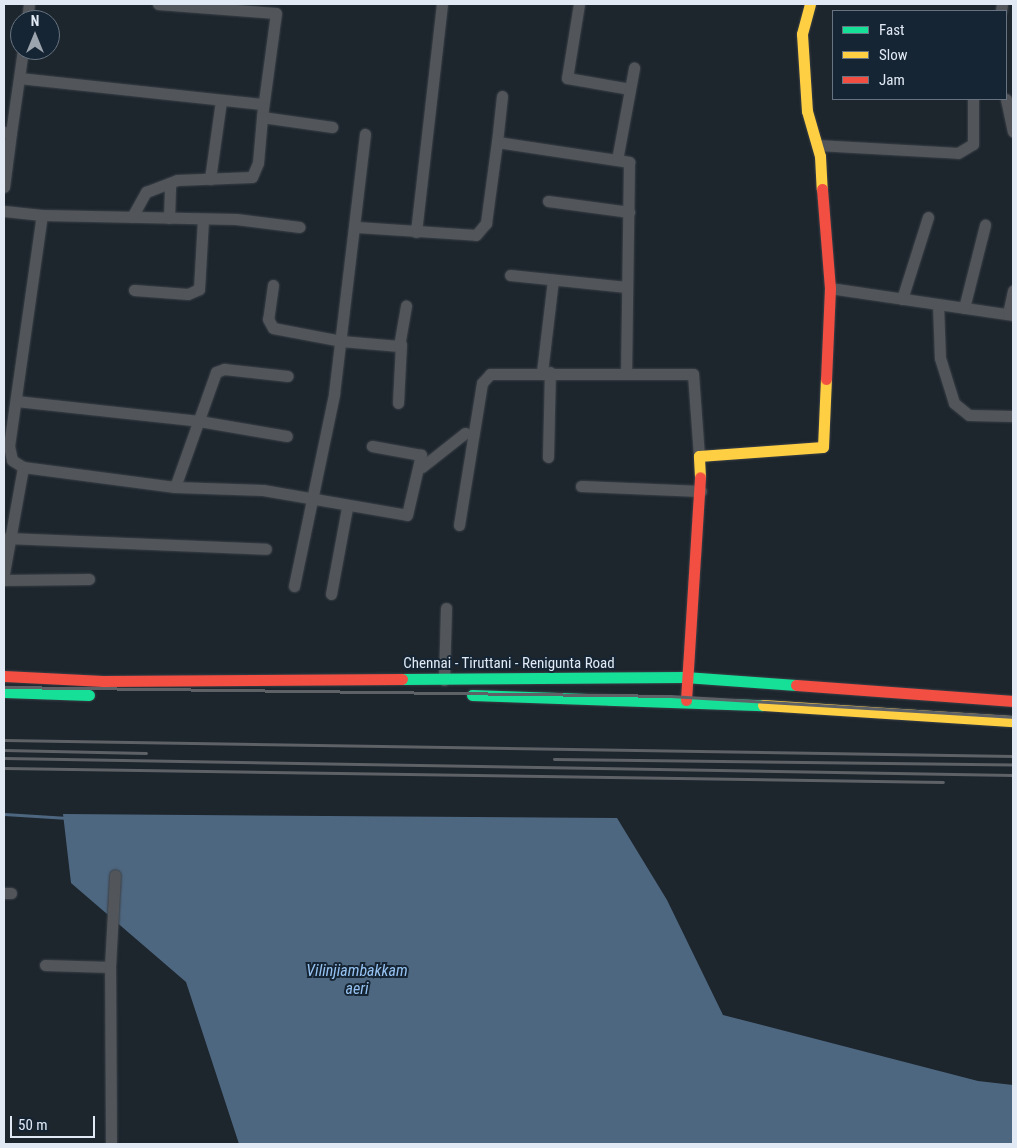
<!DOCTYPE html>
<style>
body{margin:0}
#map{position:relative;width:1017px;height:1148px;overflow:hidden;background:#1d252d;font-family:"Roboto Condensed",sans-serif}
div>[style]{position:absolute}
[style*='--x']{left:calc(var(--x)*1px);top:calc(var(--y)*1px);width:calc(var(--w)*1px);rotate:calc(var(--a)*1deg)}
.water>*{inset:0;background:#4e6780}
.stream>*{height:3px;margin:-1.5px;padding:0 1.5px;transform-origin:1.5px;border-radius:1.5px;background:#4e6780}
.roads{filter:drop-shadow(0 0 1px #3a4047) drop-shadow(0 0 1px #3a4047)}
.street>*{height:11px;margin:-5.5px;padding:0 5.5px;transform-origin:5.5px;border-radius:5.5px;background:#52565a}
.fast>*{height:11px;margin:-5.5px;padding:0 5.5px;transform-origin:5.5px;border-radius:5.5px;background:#16e098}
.slow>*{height:11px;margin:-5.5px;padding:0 5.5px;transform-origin:5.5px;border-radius:5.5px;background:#ffcf43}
.jam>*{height:11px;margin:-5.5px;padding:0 5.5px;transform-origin:5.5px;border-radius:5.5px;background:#f24e42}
.rail>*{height:3px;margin:-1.5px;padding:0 1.5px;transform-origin:1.5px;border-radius:1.5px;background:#5e6267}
span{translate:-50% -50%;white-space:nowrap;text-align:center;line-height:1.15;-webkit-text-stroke:4px #162534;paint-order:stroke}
.street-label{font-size:15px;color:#e0e9f4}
.water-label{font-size:16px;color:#96c3f2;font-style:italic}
.frame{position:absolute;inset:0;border:5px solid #e0e9f4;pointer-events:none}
.legend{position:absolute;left:832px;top:10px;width:175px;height:90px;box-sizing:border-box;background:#162534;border:1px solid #677381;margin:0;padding:6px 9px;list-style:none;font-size:15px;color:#e0e9f4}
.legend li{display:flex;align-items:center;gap:10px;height:25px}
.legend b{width:25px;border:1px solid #677381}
.north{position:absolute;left:10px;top:10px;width:50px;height:50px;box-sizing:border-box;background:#162534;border:1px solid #677381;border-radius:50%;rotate:0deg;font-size:14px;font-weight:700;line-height:20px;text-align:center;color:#e0e9f4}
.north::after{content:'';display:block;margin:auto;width:18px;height:22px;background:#9ca4ae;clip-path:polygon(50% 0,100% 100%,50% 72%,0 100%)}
.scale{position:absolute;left:10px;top:1116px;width:85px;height:22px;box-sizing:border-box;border:2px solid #e0e9f4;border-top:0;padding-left:6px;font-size:15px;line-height:18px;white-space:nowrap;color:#e0e9f4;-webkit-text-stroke:4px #162534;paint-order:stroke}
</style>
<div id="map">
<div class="water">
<div style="clip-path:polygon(63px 814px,617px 818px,667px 900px,723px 1015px,978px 1081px,1013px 1085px,1013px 1144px,239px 1144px,186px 982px,71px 883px)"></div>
</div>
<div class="stream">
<div style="--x:4;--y:814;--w:64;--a:3.6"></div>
</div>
<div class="roads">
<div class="street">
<div style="--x:158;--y:4;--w:118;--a:4.4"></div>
<div style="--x:276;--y:13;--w:105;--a:97.7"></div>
<div style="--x:262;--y:117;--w:71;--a:8.1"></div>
<div style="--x:579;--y:4;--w:75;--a:99.2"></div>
<div style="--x:567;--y:78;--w:64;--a:9.9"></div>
<div style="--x:1001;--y:11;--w:7;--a:-82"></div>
<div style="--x:27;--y:20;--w:16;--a:-83"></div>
<div style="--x:19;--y:78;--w:244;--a:6.1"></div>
<div style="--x:502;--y:96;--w:46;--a:96.2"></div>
<div style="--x:497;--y:142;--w:134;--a:8.6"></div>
<div style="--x:629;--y:162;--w:209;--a:90.8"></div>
<div style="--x:1006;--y:99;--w:33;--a:78"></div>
<div style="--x:4;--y:132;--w:7;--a:8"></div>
<div style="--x:11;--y:133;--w:84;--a:-81.8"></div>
<div style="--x:817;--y:145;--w:141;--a:3.2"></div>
<div style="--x:958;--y:153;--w:17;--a:-31"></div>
<div style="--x:973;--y:144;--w:45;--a:-90"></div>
<div style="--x:617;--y:160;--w:94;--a:-79.5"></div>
<div style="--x:210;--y:179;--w:79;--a:-82"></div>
<div style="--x:4;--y:187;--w:54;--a:-82.6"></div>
<div style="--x:548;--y:201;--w:82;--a:7.7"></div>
<div style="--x:4;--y:211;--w:38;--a:6"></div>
<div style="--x:132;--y:217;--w:29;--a:-61"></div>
<div style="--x:146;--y:192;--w:33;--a:-21"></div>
<div style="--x:177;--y:180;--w:75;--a:-2.3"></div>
<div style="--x:252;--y:177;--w:15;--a:-67"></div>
<div style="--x:258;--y:163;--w:46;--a:-85"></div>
<div style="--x:169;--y:218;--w:35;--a:-88"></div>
<div style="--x:357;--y:227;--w:119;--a:3.8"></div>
<div style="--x:476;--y:235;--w:16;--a:-50"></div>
<div style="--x:486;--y:223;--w:82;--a:-82.3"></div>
<div style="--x:416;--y:232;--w:229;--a:-83.5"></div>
<div style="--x:510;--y:275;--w:117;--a:5.9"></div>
<div style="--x:273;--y:285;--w:34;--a:98"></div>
<div style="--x:268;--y:319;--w:10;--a:61"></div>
<div style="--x:273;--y:328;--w:69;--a:10.8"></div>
<div style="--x:341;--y:341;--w:58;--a:4.9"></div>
<div style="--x:399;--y:346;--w:41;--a:-80.1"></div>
<div style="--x:830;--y:288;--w:185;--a:8.4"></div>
<div style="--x:134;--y:290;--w:54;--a:4.2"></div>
<div style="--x:188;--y:294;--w:12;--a:-24"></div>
<div style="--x:199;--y:289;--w:70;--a:-86.7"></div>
<div style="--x:902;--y:299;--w:86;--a:-72.4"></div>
<div style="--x:938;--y:304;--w:54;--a:87.9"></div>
<div style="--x:940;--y:358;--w:47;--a:72.7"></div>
<div style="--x:954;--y:403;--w:19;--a:39"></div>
<div style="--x:969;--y:415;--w:44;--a:1.3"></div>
<div style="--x:964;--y:308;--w:86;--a:-75.8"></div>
<div style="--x:1008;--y:314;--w:24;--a:-78"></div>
<div style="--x:542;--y:372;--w:93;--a:-83.2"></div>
<div style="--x:16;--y:401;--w:184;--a:6.2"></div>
<div style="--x:199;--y:421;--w:89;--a:9.7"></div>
<div style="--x:398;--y:403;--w:59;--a:-87.1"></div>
<div style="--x:548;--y:457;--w:85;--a:-88.7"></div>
<div style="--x:23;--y:467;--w:13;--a:-148"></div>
<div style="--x:12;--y:460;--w:14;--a:-102"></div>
<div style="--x:9;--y:446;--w:233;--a:-81.9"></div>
<div style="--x:42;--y:215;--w:194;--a:1.2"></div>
<div style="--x:236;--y:219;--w:64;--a:7.2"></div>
<div style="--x:422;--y:467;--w:55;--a:-38.3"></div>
<div style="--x:581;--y:486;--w:120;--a:2.4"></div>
<div style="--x:175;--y:487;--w:122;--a:-70.4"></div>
<div style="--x:216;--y:372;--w:9;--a:-21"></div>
<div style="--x:224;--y:369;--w:64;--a:6.2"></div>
<div style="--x:459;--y:525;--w:144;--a:-80.8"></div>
<div style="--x:482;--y:383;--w:12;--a:-48"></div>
<div style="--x:490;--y:374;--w:203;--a:0"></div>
<div style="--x:693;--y:374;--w:82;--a:85.8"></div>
<div style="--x:7;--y:538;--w:259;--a:2.4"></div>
<div style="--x:4;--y:573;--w:108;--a:-79.8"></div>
<div style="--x:23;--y:467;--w:153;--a:7.5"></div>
<div style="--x:175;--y:487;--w:88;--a:2"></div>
<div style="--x:263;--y:490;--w:146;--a:9.8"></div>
<div style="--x:407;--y:515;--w:62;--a:-76.9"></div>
<div style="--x:421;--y:455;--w:50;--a:-169.6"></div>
<div style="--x:4;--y:580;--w:85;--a:-0.7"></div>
<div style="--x:294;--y:586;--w:196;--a:-78.2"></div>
<div style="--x:334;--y:394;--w:262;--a:-83.2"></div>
<div style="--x:331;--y:594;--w:87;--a:-79.5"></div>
<div style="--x:444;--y:680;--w:72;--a:-88.4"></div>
<div style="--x:4;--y:893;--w:7;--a:0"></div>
<div style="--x:45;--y:965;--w:65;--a:1.8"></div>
<div style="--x:111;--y:1144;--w:177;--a:-90.3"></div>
<div style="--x:110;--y:967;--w:92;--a:-86.9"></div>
</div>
<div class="fast">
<div style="--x:402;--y:679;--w:283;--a:-0.4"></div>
<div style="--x:685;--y:677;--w:111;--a:4.1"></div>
<div style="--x:4;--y:692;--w:85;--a:2"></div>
<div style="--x:472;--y:695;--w:291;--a:2"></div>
</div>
<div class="slow">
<div style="--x:810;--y:4;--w:31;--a:105"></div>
<div style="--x:802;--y:34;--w:77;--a:86.3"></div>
<div style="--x:807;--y:111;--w:47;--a:73.9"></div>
<div style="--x:820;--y:156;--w:33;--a:87"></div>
<div style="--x:700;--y:477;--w:21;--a:-93"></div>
<div style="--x:699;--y:456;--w:124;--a:-4.2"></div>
<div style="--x:823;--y:447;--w:68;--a:-87.5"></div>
<div style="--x:763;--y:705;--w:251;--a:3.7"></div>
</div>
<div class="jam">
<div style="--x:822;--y:189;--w:99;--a:85.4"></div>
<div style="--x:830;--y:288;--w:91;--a:92.5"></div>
<div style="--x:4;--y:676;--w:99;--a:2.9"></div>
<div style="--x:103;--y:681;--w:299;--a:-0.4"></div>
<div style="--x:796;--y:685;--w:218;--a:4.2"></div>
<div style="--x:686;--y:700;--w:223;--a:-86.4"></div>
</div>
</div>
<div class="rail">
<div style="--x:4;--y:687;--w:667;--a:0.77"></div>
<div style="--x:671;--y:696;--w:343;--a:3.5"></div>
<div style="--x:4;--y:740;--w:1009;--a:0.91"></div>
<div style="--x:4;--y:750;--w:142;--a:1.2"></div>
<div style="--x:4;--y:758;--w:1009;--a:0.97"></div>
<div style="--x:554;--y:759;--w:459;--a:0.7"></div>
<div style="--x:4;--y:768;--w:939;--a:0.85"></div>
</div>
<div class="street-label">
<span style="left:509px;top:664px">Chennai - Tiruttani - Renigunta Road</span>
</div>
<div class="water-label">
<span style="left:357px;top:980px">Vilinjiambakkam<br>aeri</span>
</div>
<div class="frame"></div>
<ul class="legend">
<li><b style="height:6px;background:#16e098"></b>Fast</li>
<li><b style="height:6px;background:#ffcf43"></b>Slow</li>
<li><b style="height:6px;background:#f24e42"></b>Jam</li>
</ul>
<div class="north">N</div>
<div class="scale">50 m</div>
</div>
